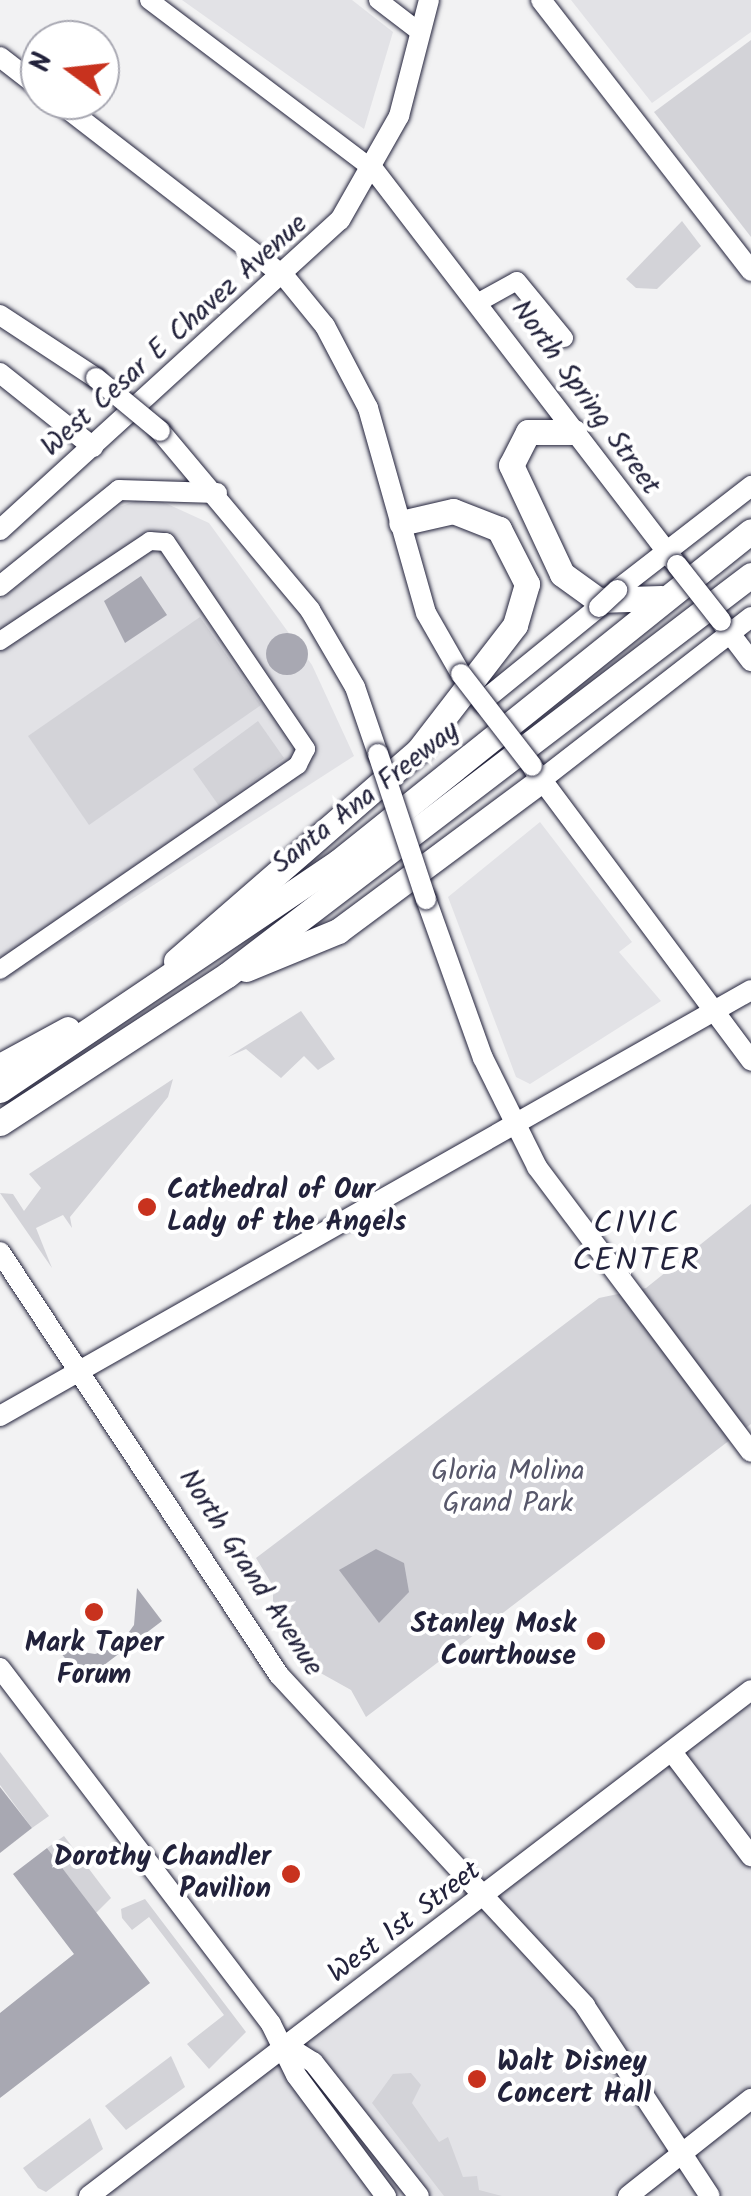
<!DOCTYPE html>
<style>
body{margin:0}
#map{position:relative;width:751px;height:2196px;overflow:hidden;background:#f2f2f3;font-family:Kalam,sans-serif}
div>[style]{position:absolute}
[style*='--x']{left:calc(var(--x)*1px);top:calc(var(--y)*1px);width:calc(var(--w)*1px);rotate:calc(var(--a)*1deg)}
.built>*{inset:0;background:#e2e2e6}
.green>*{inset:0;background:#d3d3d8}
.water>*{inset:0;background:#a8a8b2}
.round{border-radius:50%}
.roads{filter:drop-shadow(0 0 2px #22223b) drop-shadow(0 0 2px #22223b)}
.minor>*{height:18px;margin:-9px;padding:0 9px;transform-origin:9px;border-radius:9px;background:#fff}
.major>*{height:20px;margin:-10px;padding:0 10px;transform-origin:10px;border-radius:10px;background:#fff}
.highway>*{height:25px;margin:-12.5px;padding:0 12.5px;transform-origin:12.5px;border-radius:12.5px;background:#fff}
.bridges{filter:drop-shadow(0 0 2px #22223b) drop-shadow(0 0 2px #22223b)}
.major-bridge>*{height:20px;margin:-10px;padding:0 10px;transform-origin:10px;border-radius:10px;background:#fff}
.dots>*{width:28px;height:28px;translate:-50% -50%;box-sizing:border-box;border:5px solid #fff;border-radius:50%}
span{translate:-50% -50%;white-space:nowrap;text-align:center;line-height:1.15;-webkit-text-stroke:8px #fff;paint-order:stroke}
.street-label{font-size:28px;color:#22223b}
.poi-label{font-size:28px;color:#22223b;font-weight:700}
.left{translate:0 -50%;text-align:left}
.right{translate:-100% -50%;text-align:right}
.park-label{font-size:28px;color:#57576a}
.quarter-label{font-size:32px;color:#22223b;letter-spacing:2.5px}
.north{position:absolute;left:20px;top:20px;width:100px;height:100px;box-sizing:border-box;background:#fff;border:2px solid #a7a7b1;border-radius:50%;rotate:285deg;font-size:28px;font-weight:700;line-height:40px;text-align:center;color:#22223b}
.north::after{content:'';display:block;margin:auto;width:35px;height:45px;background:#c8321e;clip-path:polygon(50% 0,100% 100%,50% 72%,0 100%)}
</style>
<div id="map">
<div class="built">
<div style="clip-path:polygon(182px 0,352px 0,393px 32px,364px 129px)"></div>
<div style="clip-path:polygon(571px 0,751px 0,751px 32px,652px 103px)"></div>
<div style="clip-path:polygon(150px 496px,209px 523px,312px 665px,354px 756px,0 984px,0 600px,119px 507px)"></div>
<div style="clip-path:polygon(540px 822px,632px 942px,619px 952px,661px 1001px,530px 1084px,516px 1077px,448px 897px)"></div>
<div style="clip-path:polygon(751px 1703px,751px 2196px,102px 2196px)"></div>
</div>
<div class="green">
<div style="clip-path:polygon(751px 40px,751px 237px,654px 112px)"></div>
<div style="clip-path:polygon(682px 221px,701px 246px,657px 289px,636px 288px,626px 279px)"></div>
<div style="clip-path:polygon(200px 617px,261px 705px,89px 825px,28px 736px)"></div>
<div style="clip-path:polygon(258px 721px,284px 758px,219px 806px,193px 769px)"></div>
<div style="clip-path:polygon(301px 1011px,335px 1059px,318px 1070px,304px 1056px,281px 1078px,246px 1049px,228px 1057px)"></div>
<div style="clip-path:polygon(173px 1079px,168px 1097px,70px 1217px,72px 1228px,63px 1215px,36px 1228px,52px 1268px,0 1193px,13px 1194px,24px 1211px,41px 1188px,29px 1174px)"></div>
<div style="clip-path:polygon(751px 1204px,751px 1424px,366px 1717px,351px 1690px,317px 1671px,273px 1609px,273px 1586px,256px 1558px,599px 1298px,646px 1288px)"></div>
<div style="clip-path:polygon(0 1752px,49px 1816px,32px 1828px,0 1785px)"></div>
<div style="clip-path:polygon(64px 1836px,111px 1898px,96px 1913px,47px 1848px)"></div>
<div style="clip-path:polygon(145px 1899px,246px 2032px,209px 2069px,187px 2044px,224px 2015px,149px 1917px,132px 1930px,122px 1918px,121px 1909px)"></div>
<div style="clip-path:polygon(171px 2056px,185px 2087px,126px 2130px,105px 2106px)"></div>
<div style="clip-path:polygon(411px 2073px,421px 2085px,412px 2103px,439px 2142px,448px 2137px,463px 2177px,477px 2176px,479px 2190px,502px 2196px,444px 2196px,372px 2103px,393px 2074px)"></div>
<div style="clip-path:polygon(90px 2118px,103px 2149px,46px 2192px,38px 2188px,23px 2168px)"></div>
</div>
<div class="water">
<div style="clip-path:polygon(141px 576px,167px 615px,125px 643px,104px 601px)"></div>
<div class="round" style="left:266px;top:633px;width:42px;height:42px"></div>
<div style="clip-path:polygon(376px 1549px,404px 1563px,409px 1592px,379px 1623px,339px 1570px)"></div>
<div style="clip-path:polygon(137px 1588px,162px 1621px,83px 1681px,57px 1648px,95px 1654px,119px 1646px,134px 1625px)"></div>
<div style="clip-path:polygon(0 1787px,32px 1828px,0 1853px)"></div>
<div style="clip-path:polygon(47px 1848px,150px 1983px,0 2098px,0 2013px,74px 1954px,13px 1874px)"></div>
</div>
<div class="roads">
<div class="minor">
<div style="--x:149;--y:0;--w:282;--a:37.1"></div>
<div style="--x:378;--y:0;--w:54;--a:37.5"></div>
<div style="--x:479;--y:302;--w:43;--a:-28.9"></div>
<div style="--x:517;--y:281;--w:74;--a:50.5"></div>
<div style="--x:0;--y:641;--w:180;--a:-33.7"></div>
<div style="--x:150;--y:541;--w:16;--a:4"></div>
<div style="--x:166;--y:542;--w:250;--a:55.9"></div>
<div style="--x:306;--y:749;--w:18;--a:117"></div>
<div style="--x:298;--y:765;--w:362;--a:145.5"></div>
</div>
<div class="major">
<div style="--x:541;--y:0;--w:343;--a:52.2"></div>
<div style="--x:0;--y:57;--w:51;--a:37.8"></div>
<div style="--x:56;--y:100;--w:289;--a:37.7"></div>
<div style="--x:285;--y:277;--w:63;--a:50.8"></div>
<div style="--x:325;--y:326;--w:93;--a:62.3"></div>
<div style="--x:368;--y:408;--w:213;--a:74.2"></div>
<div style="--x:426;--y:613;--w:70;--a:60.2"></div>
<div style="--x:374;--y:170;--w:498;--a:52.5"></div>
<div style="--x:0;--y:315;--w:115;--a:33.3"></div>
<div style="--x:0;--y:373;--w:119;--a:38.5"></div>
<div style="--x:160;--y:431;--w:234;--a:50"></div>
<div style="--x:310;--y:610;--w:89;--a:59.7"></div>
<div style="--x:355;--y:687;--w:71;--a:71.1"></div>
<div style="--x:0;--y:530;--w:460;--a:-42.4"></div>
<div style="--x:340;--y:220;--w:120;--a:-60.4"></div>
<div style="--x:399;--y:116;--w:120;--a:-75.5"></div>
<div style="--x:0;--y:586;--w:153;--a:-38.9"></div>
<div style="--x:119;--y:490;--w:98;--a:1.8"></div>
<div style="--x:617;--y:590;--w:170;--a:-37.8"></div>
<div style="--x:722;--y:623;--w:48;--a:52.7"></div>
<div style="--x:482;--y:702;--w:151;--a:-39.1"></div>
<div style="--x:533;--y:768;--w:365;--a:53.3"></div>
<div style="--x:541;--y:780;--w:266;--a:-37.8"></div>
<div style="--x:426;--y:899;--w:169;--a:70.3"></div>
<div style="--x:483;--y:1058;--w:122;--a:63.6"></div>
<div style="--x:537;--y:1167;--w:356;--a:53.1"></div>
<div style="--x:0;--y:1252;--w:507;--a:56.59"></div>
<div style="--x:279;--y:1675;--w:451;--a:47.2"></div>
<div style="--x:585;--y:2006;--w:227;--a:56.7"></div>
<div style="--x:0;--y:1416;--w:863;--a:-29.56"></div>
<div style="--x:0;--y:1668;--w:447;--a:52.7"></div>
<div style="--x:271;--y:2024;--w:57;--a:63.9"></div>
<div style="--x:296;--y:2075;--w:151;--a:53.4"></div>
<div style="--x:672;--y:1752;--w:131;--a:52.8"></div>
<div style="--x:287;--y:2046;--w:31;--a:32"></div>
<div style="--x:313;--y:2062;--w:171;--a:51.7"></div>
<div style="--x:89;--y:2196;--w:833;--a:-37.39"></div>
<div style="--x:628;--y:2196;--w:157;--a:-38.3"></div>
</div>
<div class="highway">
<div style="--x:574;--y:432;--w:46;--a:180"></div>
<div style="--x:528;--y:432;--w:37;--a:117"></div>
<div style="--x:511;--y:465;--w:120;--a:64.9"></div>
<div style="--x:562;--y:574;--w:44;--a:35.8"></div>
<div style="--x:598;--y:600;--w:63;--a:-1.8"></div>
<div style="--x:176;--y:961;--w:320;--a:-41"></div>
<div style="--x:418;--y:751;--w:159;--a:-52.4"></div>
<div style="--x:515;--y:625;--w:43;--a:-73.7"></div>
<div style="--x:527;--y:584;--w:62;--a:-117"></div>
<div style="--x:499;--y:529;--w:49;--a:-158.6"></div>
<div style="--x:453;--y:511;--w:53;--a:167"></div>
<div style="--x:246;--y:969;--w:100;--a:-22.4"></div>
<div style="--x:338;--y:931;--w:253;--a:-36.6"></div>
<div style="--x:0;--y:1066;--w:77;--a:-28.6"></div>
<div style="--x:0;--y:1090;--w:408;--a:-34"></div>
<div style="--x:338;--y:862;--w:529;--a:-38.71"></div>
<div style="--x:0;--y:1123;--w:271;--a:-33.1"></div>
<div style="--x:227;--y:975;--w:659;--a:-37.36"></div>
</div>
</div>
<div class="bridges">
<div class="major-bridge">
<div style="--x:96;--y:378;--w:83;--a:39.6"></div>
<div style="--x:677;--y:565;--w:71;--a:51.8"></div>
<div style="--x:599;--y:607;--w:25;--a:-43"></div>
<div style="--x:461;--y:674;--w:116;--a:52.3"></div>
<div style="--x:378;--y:754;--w:153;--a:71.7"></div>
</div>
</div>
<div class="dots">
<div style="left:147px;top:1207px;background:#c8321e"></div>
<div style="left:94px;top:1612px;background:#c8321e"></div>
<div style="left:596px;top:1641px;background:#c8321e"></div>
<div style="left:291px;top:1874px;background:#c8321e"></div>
<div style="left:477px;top:2079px;background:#c8321e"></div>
</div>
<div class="street-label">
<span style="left:175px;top:336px;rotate:-42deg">West Cesar E Chavez Avenue</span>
<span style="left:585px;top:398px;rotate:54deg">North Spring Street</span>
<span style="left:366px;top:798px;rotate:-38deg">Santa Ana Freeway</span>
<span style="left:250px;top:1573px;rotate:57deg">North Grand Avenue</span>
<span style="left:405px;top:1923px;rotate:-37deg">West 1st Street</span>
</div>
<div class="poi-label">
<span class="left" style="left:167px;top:1207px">Cathedral of Our<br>Lady of the Angels</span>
<span class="right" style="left:576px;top:1641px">Stanley Mosk<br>Courthouse</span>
<span style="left:94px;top:1660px">Mark Taper<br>Forum</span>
<span class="right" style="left:271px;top:1874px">Dorothy Chandler<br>Pavilion</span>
<span class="left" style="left:497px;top:2079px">Walt Disney<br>Concert Hall</span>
</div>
<div class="park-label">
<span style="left:508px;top:1488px">Gloria Molina<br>Grand Park</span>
</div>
<div class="quarter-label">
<span style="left:637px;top:1244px">CIVIC<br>CENTER</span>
</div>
<div class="north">N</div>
</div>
